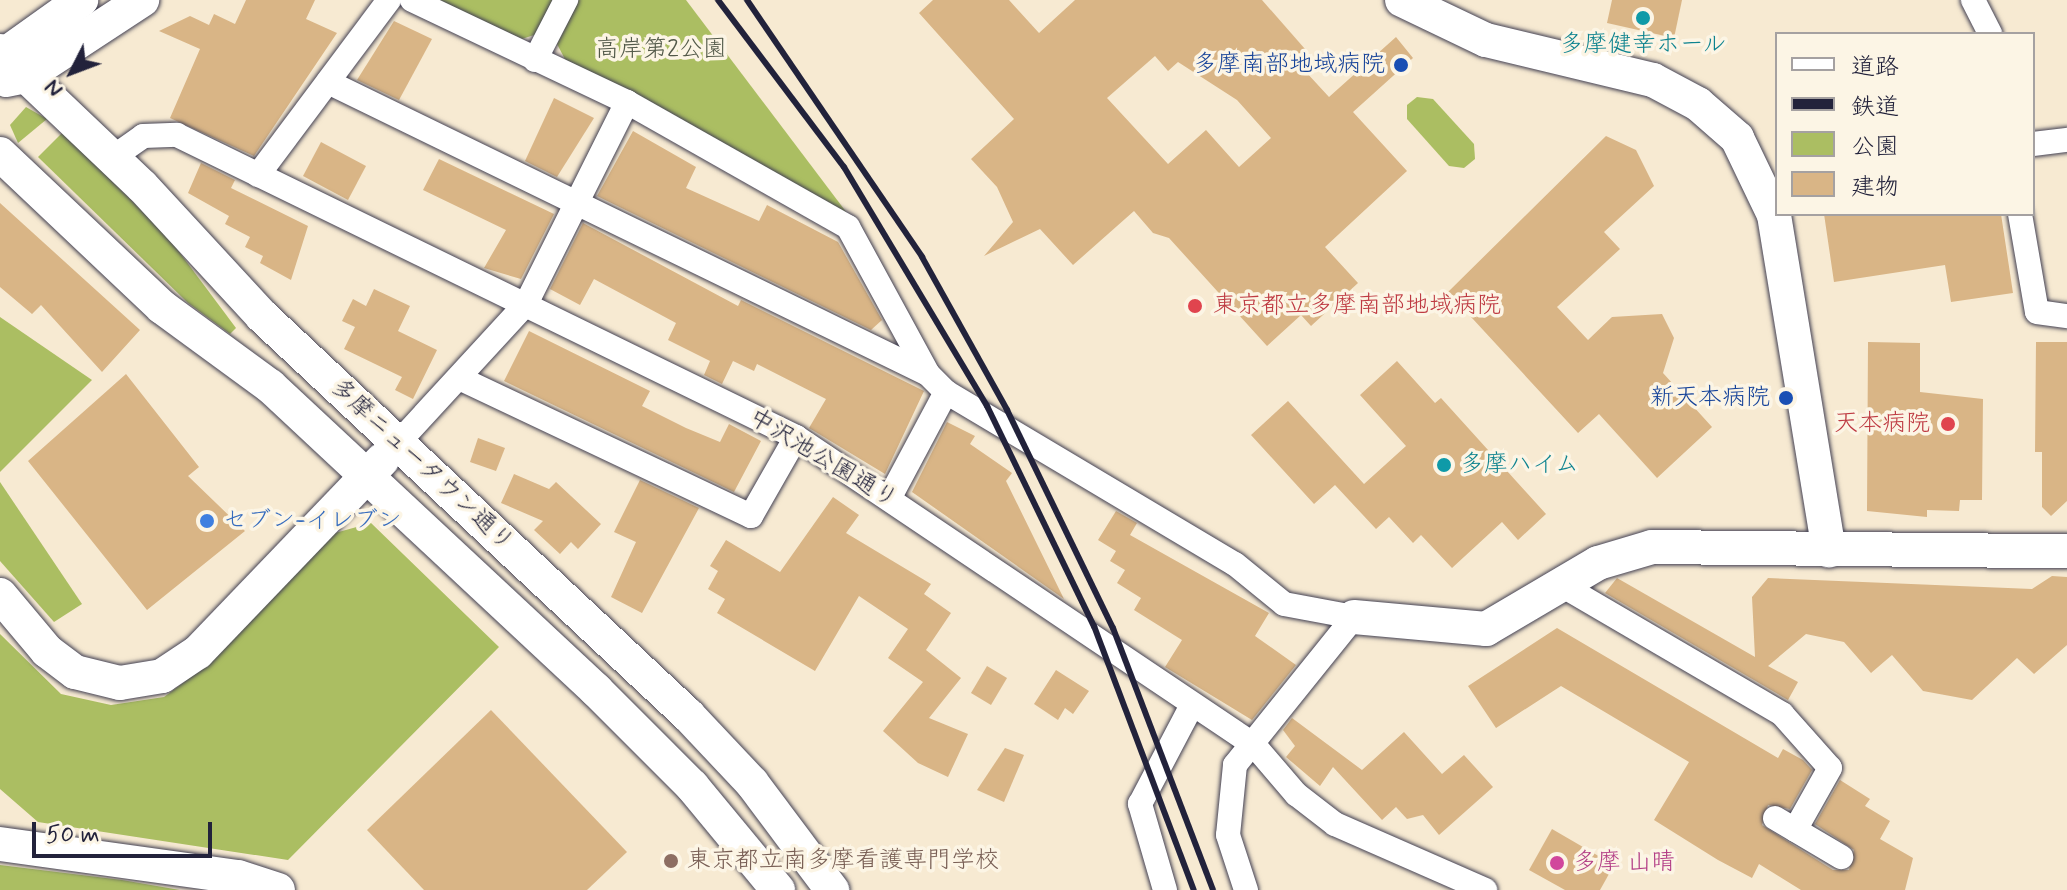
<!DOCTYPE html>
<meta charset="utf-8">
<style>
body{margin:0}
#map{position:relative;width:2067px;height:890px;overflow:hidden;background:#f7ead2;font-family:Mynerve,"Klee One",sans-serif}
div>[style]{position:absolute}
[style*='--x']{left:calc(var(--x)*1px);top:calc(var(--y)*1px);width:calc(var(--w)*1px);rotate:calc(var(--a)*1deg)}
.green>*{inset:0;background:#abbe62}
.building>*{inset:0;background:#d9b586}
.roads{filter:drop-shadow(0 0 2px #424052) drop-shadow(0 0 2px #424052)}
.street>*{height:24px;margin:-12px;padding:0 12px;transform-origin:12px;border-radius:12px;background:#fff}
.secondary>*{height:34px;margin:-17px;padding:0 17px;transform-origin:17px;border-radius:17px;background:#fff}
.rail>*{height:6px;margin:-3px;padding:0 3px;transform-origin:3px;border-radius:3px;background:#22223b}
.dots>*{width:22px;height:22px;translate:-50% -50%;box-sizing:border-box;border:4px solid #fcf5e5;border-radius:50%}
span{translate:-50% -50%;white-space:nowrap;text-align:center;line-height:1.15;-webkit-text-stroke:7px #fcf5e5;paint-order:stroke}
.culture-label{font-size:24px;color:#0d838f}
.left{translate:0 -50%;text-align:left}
.park-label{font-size:24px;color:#525949}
.transit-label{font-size:24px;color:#164399}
.right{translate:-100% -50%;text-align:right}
.health-label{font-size:24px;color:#be3a42}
.street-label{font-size:24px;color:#22223b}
.shop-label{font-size:24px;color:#366cbe}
.education-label{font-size:24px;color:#785e54}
.hotel-label{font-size:24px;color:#b23c85}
.legend{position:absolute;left:1775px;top:32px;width:260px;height:184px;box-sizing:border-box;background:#fcf5e5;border:2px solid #a5a1a1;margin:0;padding:10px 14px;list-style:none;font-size:24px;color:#22223b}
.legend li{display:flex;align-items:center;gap:16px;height:40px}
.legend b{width:40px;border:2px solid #a5a1a1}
.north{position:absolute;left:32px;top:32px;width:80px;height:80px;-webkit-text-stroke:6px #fcf5e5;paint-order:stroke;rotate:228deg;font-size:22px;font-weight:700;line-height:32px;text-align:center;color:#22223b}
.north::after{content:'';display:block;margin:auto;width:28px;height:36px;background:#22223b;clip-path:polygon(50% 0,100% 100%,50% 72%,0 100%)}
.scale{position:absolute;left:32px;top:822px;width:180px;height:36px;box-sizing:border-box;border:4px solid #22223b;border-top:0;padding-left:10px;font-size:24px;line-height:28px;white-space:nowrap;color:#22223b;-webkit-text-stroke:6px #fcf5e5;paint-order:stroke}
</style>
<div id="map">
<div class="green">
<div style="clip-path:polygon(437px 0,553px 0,537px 34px,522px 39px)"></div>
<div style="clip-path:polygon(579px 0,686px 0,850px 217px,567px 63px,557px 44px)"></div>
<div style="clip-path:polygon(1417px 97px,1433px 99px,1474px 144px,1475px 159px,1464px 168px,1449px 166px,1407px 119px,1407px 105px)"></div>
<div style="clip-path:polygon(26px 107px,47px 119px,18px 143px,10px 125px)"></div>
<div style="clip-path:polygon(63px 132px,168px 237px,236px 328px,230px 334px,188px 303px,38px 157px)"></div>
<div style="clip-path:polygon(0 317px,92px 380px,0 472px)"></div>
<div style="clip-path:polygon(0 482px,82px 604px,54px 622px,0 561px)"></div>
<div style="clip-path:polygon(371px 523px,499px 647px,288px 860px,38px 822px,0 789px,0 634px,61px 694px,111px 705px,164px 697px,207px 665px,335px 533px)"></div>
<div style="clip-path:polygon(0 865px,122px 880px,180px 890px,0 890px)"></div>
</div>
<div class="building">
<div style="clip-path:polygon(246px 0,315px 0,306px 19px,337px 33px,254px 156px,170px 118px,200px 49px,159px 31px,190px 16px,209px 25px,214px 14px,235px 24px)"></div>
<div style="clip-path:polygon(evenodd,933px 0,1009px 0,1039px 33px,1075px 0,1262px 0,1305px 49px,1294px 59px,1329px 97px,1396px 37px,1413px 58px,1353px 112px,1407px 171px,1325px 247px,1358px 283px,1311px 326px,1301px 315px,1267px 346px,1169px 238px,1153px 233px,1134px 211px,1073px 265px,1040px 229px,984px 256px,1013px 222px,997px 187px,971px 159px,1014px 119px,919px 13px,933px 0,1155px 56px,1168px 71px,1178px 62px,1237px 100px,1271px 138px,1239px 167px,1206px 130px,1168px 164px,1107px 98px,1155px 56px)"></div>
<div style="clip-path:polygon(1612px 0,1682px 0,1674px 38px,1607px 23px)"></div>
<div style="clip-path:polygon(394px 21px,432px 39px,399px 100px,357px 80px)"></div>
<div style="clip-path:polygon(554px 98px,594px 118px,557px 177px,525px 161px)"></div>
<div style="clip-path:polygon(633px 131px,696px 167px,686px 188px,759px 221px,767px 205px,838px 242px,882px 320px,871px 330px,597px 196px)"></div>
<div style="clip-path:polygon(1606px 136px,1636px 150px,1654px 186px,1604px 232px,1620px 249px,1557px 307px,1588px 340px,1612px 317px,1662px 314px,1674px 338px,1663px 373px,1712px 427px,1657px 478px,1599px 414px,1578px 433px,1448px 292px)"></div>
<div style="clip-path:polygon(321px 142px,366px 166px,348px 200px,303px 176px)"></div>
<div style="clip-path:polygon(439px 159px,554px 214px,521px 279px,484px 268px,506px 230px,423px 190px)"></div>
<div style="clip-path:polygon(201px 163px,235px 180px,231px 188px,308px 226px,291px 280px,260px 263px,263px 256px,245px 247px,250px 237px,225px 224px,229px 216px,188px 193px)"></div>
<div style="clip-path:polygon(0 203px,140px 330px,102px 372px,41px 305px,32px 314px,0 287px)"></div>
<div style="clip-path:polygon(1824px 214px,2001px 214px,2013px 293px,1951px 302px,1945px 265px,1834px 282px)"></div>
<div style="clip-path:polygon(583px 223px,738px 306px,741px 300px,924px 391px,885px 474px,809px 428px,826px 399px,757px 364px,754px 371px,733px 361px,722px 384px,704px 375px,710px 361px,668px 340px,676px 323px,594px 279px,580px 305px,550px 289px)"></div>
<div style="clip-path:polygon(374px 289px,410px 306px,398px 331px,437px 350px,413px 399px,395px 390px,402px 377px,344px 349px,355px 327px,342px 321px,353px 299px,366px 306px)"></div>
<div style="clip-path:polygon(529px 331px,650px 391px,642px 406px,686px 428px,720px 442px,729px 424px,761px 441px,734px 492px,504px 381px)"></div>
<div style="clip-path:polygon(1868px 342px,1920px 343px,1920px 392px,1983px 399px,1982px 500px,1960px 500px,1959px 511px,1927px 510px,1927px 517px,1867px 511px)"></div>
<div style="clip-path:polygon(2036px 342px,2067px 342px,2067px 501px,2051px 516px,2042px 507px,2042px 452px,2035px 452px)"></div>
<div style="clip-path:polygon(1397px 361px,1435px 403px,1441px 398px,1546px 514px,1518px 540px,1502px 522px,1452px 568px,1421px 535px,1413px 543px,1389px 517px,1376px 529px,1335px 485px,1314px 504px,1251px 435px,1288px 401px,1364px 484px,1406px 446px,1360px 395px)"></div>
<div style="clip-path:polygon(126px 374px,199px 467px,188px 476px,245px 531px,147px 610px,28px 461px)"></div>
<div style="clip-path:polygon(947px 422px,975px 436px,970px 444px,1012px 473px,1006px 481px,1064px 599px,912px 492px)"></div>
<div style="clip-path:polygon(478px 438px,505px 448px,496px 471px,470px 462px)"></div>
<div style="clip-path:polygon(514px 474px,549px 489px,556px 482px,601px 524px,578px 549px,571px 542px,560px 554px,534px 530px,543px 521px,501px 503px)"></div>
<div style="clip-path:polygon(640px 480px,699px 508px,642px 613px,611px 597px,636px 542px,614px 532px)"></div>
<div style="clip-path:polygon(833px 497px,859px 515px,846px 533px,931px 584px,924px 594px,951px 613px,926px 650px,961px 678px,929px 718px,968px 734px,948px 777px,918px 763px,883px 731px,923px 682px,888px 658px,908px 629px,859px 596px,815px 671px,717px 613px,725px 599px,708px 589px,718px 571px,710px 566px,726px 540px,780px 572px)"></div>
<div style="clip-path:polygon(1116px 511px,1137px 523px,1130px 535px,1269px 613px,1255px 636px,1296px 665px,1252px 720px,1165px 667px,1182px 640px,1134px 610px,1141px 598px,1117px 583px,1125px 570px,1110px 561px,1116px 551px,1098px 540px)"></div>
<div style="clip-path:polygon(2052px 576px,2067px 577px,2067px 645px,2034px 674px,2017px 658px,1972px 700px,1923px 691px,1892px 655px,1871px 673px,1844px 642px,1806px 634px,1768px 666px,1798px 682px,1788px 700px,1605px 593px,1617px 578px,1755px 657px,1752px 597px,1768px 578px,2032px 589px)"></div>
<div style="clip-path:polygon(1557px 628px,1778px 758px,1783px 749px,1803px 760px,1812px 770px,1790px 809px,1768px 805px,1762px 825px,1833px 870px,1849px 870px,1854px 850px,1815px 824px,1840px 780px,1870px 799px,1865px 806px,1890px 821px,1880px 839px,1913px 858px,1905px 890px,1801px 890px,1759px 864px,1752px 878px,1718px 860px,1654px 820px,1689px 762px,1561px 686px,1496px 728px,1468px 686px)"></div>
<div style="clip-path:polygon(987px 666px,1007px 678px,991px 705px,971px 693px)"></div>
<div style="clip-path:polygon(1056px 670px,1089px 691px,1073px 714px,1065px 708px,1058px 720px,1034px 704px)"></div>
<div style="clip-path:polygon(491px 710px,627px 852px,587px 890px,424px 890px,367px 830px)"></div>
<div style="clip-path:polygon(1292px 718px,1362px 770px,1404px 732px,1442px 774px,1464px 755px,1493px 787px,1439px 835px,1423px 815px,1407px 819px,1396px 807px,1382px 820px,1333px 767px,1320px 786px,1286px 757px,1295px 746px,1283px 730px)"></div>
<div style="clip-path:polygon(1005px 748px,1024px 755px,1004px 802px,977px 790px)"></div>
<div style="clip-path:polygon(1552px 829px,1614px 865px,1600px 890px,1565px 890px,1529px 870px)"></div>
</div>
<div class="roads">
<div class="street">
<div style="--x:412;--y:0;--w:238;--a:25.4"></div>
<div style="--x:627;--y:102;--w:254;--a:29.5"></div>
<div style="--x:848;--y:227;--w:167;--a:61.4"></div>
<div style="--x:1973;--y:0;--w:38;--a:63"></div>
<div style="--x:535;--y:60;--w:68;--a:-62.7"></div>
<div style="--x:328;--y:82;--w:667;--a:25.95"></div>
<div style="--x:928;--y:374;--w:25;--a:45"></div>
<div style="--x:946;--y:392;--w:336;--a:30.8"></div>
<div style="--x:1235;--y:564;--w:63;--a:39.2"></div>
<div style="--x:1284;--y:604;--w:71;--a:10.5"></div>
<div style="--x:1354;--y:617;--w:190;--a:128.8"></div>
<div style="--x:1235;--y:765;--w:70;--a:95.7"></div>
<div style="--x:1228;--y:835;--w:58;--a:71.9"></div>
<div style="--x:2033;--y:144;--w:34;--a:-7"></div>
<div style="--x:112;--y:158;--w:38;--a:-35"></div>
<div style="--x:143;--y:136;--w:34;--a:-2"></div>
<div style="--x:177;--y:135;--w:689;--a:26.01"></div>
<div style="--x:796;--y:437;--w:552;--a:33.92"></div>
<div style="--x:1254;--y:745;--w:65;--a:49.4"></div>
<div style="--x:1296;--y:794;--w:49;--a:37.6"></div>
<div style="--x:1335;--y:824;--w:164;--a:23.7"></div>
<div style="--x:258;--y:175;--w:219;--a:-53.2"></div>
<div style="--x:2020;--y:214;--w:99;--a:80.2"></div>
<div style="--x:2037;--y:312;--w:30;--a:8"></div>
<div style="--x:459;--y:378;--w:323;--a:25.3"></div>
<div style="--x:751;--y:516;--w:91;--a:-60.3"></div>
<div style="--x:398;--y:443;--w:189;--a:-47.4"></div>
<div style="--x:526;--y:304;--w:226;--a:-63.4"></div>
<div style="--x:890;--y:497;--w:119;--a:-61.9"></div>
<div style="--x:1563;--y:586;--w:254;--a:30.3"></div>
<div style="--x:1782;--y:714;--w:72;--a:48.4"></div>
<div style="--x:1830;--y:768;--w:71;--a:119.4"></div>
<div style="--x:1775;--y:818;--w:77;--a:30.6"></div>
<div style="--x:1165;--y:890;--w:90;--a:-106.2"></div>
<div style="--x:1140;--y:804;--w:112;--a:-62.3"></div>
</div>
<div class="secondary">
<div style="--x:1402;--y:0;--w:93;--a:25.5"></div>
<div style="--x:1486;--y:40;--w:172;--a:13.5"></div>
<div style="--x:1653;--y:80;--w:51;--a:28.1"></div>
<div style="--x:1698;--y:104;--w:52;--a:41.1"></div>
<div style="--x:1737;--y:138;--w:85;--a:64.3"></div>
<div style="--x:1774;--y:215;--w:340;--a:80.7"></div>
<div style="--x:0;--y:51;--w:196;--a:43.6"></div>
<div style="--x:142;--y:186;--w:177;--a:47.3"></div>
<div style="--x:262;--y:316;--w:584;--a:43.13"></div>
<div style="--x:688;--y:715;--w:93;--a:46.7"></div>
<div style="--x:752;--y:783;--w:134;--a:53.2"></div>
<div style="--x:0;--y:69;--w:15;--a:-74"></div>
<div style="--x:4;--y:55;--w:95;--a:-35.5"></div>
<div style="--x:6;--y:80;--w:20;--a:-11"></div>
<div style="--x:26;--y:76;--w:139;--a:-33.2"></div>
<div style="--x:0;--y:154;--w:223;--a:43.4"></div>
<div style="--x:162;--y:307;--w:134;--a:36.2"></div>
<div style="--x:270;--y:386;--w:446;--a:43"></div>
<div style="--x:596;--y:690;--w:136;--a:45"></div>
<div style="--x:692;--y:786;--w:135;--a:50.4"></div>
<div style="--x:0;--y:595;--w:73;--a:50"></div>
<div style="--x:47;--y:651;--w:35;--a:37"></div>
<div style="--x:75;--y:672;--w:46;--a:13.7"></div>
<div style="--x:120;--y:683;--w:43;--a:-9.5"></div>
<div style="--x:162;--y:676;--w:43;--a:-33.7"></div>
<div style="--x:198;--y:652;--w:266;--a:-46.2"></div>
<div style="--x:1354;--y:617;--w:133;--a:5.2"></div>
<div style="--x:1486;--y:629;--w:130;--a:-30.5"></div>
<div style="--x:1598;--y:563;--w:56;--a:-16.5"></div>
<div style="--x:1652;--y:547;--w:415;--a:0.6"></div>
<div style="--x:0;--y:844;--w:240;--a:7.9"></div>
<div style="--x:238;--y:877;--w:42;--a:18"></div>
</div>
</div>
<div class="rail">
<div style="--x:718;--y:0;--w:209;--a:53"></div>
<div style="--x:844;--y:167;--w:279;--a:59.1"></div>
<div style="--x:987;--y:406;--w:245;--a:64.1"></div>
<div style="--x:1094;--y:626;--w:282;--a:69.3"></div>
<div style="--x:747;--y:0;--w:311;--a:55.7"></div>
<div style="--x:922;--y:257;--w:175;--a:60.9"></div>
<div style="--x:1007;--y:410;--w:242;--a:64.1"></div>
<div style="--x:1113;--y:628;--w:280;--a:69.1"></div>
</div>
<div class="dots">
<div style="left:1643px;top:18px;background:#0f9aa8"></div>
<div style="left:1401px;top:65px;background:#1a4fb4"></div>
<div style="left:1195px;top:306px;background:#e0444e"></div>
<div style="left:1786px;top:398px;background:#1a4fb4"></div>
<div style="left:1948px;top:424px;background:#e0444e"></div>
<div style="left:1444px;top:465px;background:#0f9aa8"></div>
<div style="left:207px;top:521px;background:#3f7fe0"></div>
<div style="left:671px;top:861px;background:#8d6e63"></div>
<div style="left:1557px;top:863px;background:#d1479c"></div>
</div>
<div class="culture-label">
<span style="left:1643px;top:45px">多摩健幸ホール</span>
<span class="left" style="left:1460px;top:465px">多摩ハイム</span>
</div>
<div class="park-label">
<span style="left:661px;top:50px">高岸第2公園</span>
</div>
<div class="transit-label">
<span class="right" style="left:1385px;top:65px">多摩南部地域病院</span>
<span class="right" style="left:1770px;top:398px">新天本病院</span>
</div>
<div class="health-label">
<span class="left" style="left:1213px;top:306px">東京都立多摩南部地域病院</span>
<span class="right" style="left:1930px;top:424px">天本病院</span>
</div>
<div class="street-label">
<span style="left:823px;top:459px;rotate:31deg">中沢池公園通り</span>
<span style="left:422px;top:465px;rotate:43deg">多摩ニュータウン通り</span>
</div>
<div class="shop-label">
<span class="left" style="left:223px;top:521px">セブン-イレブン</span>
</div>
<div class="education-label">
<span class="left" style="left:687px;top:861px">東京都立南多摩看護専門学校</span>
</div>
<div class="hotel-label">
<span class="left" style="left:1573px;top:863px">多摩 山晴</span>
</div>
<ul class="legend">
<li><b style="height:10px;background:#fff"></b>道路</li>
<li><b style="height:10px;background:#22223b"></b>鉄道</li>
<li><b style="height:22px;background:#abbe62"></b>公園</li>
<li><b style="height:22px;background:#d9b586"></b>建物</li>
</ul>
<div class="north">N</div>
<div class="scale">50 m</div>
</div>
